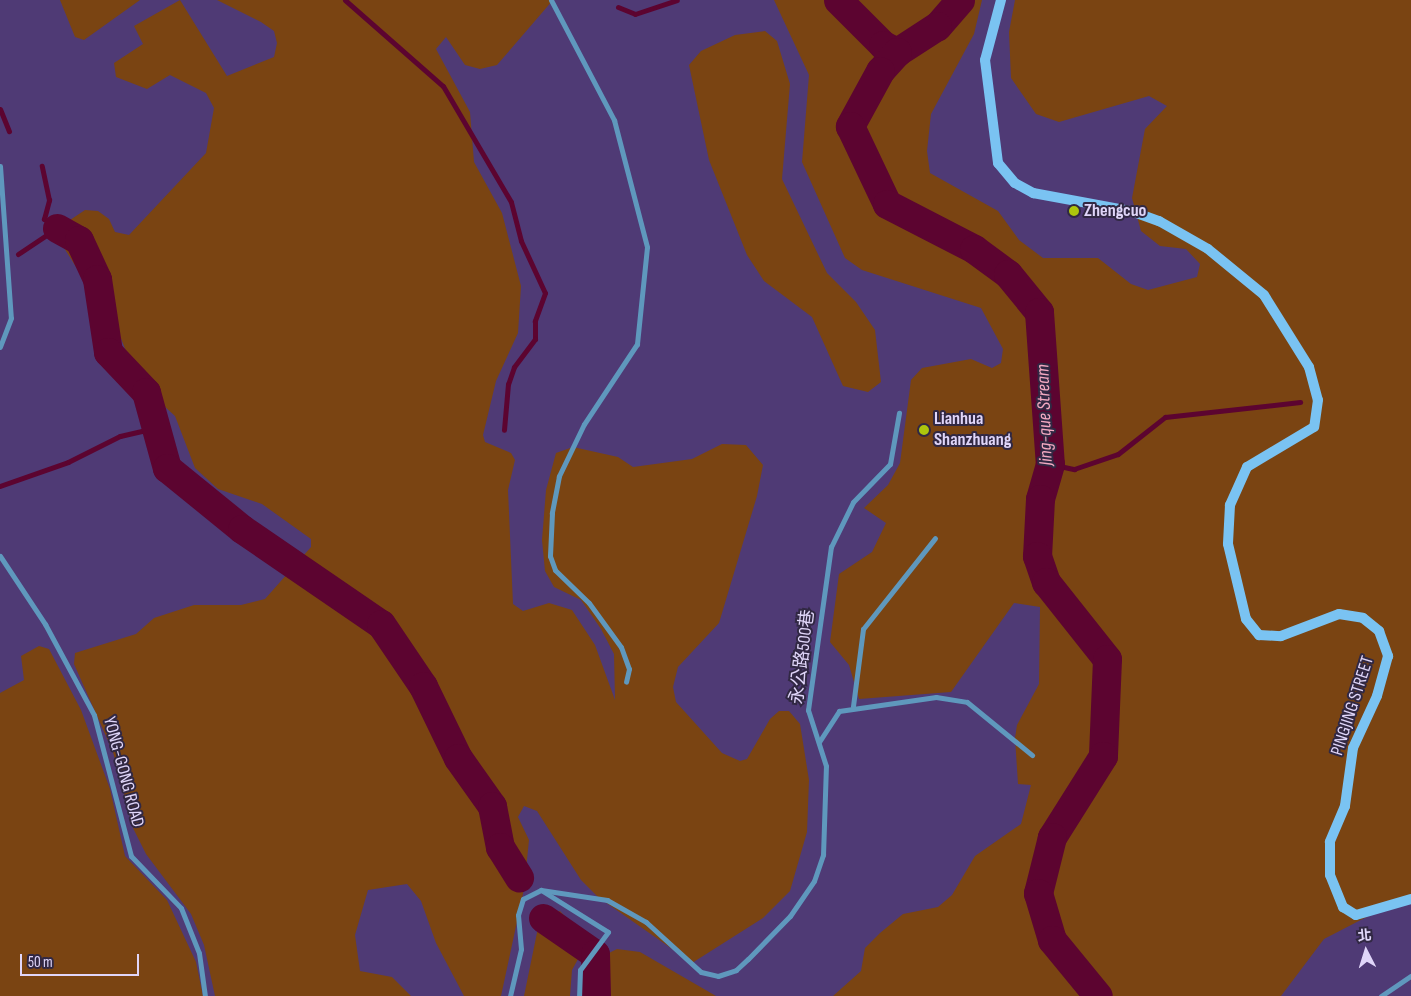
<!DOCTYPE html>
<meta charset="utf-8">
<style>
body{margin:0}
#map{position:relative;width:1411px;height:996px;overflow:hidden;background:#4f3a75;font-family:"Sofia Sans Condensed","Noto Sans TC",sans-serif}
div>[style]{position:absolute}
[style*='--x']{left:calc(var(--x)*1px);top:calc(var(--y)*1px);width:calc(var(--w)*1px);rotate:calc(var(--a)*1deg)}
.green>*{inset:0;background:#7a4412}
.stream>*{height:5px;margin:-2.5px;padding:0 2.5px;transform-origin:2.5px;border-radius:2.5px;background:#5c0430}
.river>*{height:29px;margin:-14.5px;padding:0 14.5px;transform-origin:14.5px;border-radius:14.5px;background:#5c0430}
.street>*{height:5px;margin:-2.5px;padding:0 2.5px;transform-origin:2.5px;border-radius:2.5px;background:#5f98bd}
.secondary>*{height:10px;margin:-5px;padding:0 5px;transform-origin:5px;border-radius:5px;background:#7ac3f2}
.dots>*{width:14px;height:14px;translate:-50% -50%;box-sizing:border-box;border:2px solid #312843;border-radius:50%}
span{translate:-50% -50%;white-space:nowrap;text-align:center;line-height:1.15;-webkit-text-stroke:4px #312843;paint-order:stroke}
.poi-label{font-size:18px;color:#e0d6f9;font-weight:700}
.left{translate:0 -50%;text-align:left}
.street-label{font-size:18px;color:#e0d6f9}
.water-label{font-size:19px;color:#f3a9c1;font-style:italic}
.north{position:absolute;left:1341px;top:926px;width:50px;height:50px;-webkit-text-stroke:4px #312843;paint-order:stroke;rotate:355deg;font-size:14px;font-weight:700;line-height:20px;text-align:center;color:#e0d6f9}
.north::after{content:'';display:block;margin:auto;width:18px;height:22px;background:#e0d6f9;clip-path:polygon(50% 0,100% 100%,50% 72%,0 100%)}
.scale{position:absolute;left:20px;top:954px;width:119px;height:22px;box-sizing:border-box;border:2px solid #e0d6f9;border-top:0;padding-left:6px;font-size:15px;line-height:18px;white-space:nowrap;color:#e0d6f9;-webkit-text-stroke:4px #312843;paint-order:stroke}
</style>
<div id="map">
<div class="green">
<div style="clip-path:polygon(60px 0,140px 0,84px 40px,75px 37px)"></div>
<div style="clip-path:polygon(180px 0,227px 76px,274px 57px,277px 43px,274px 31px,261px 22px,217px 0,553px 0,497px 65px,480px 69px,465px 65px,446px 37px,436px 49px,470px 112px,474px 162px,502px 213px,521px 286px,518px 333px,496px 381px,483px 435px,485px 442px,511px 453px,515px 460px,508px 490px,513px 604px,523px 611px,549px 603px,572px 610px,595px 645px,615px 700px,614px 654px,601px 629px,581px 600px,554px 587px,545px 571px,542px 540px,546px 490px,556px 453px,573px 447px,618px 457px,633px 467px,692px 459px,722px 444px,746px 445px,763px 465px,757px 496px,719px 623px,678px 667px,673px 687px,676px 702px,722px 753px,740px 761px,747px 759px,770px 719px,779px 711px,789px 711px,800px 724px,809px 780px,807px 832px,790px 891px,763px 918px,692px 963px,598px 897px,581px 880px,537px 811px,524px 806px,518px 817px,529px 840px,524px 889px,501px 996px,464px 996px,436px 943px,421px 901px,407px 884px,368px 890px,355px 935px,360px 971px,392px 977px,411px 996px,215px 996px,204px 945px,191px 914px,146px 854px,133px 828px,113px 752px,74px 664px,75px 653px,136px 634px,154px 618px,194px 605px,241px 605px,265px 599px,311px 547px,311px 539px,262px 504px,218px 489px,195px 468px,175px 416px,139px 383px,109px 309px,88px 286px,61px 243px,70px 220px,85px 210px,98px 211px,109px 219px,115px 232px,129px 235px,206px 153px,214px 108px,206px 93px,170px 75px,147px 89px,116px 77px,114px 63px,143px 44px,134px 26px)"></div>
<div style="clip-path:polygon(774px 0,982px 0,974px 34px,931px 114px,927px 151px,930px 173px,998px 211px,1019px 240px,1043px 258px,1098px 258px,1131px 284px,1148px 290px,1197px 277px,1200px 264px,1186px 249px,1160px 246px,1141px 231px,1132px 198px,1145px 129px,1167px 106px,1149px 96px,1059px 122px,1036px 114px,1011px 78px,1009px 32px,1015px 0,1411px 0,1411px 894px,1324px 939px,1281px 996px,833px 996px,861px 971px,865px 948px,880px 933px,903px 914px,938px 907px,952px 895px,975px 856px,1021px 824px,1031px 785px,1018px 784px,1015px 738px,1017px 725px,1039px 684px,1040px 607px,1014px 603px,951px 692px,859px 699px,849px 665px,830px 642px,839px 574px,872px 552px,886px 523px,864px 508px,888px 485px,900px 463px,911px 380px,922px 368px,971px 359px,992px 368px,1001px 363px,1003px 349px,981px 308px,862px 270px,845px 258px,802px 162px,809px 75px)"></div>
<div style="clip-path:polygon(765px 31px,777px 41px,790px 84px,782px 179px,827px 273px,856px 302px,875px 330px,881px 382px,868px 392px,843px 386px,812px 317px,764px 281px,747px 255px,709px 160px,689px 65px,701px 51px,735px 35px)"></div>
<div style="clip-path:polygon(39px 646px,49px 649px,81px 710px,110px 789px,125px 856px,167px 900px,196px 962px,203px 996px,0 996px,0 693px,24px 680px,21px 656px)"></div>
<div style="clip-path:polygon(560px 911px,588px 941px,572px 970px,570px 996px,524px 996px,539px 923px)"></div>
<div style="clip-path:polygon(617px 949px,640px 952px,716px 996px,595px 996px,594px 970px,601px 957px)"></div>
</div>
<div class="stream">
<div style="--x:345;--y:0;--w:130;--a:41.3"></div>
<div style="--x:443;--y:86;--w:134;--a:59.6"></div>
<div style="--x:511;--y:202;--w:40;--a:75.6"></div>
<div style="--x:521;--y:241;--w:57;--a:65.2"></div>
<div style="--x:545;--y:293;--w:30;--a:110"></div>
<div style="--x:535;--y:321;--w:18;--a:90"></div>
<div style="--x:535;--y:339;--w:35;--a:127"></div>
<div style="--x:514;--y:367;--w:18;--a:109"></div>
<div style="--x:508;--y:384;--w:46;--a:95"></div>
<div style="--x:618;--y:7;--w:18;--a:22"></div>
<div style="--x:635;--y:14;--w:44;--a:-18.4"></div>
<div style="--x:0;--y:109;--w:24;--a:68"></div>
<div style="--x:18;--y:254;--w:47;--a:-33.7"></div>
<div style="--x:57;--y:228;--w:16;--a:-145"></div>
<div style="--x:44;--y:219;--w:20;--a:-75"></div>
<div style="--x:49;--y:200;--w:35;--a:-102"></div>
<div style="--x:1050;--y:464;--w:25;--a:12"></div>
<div style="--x:1074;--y:469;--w:46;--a:-18.8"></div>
<div style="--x:1118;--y:454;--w:60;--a:-38.2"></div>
<div style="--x:1165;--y:417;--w:136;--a:-6.3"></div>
<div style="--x:0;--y:486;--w:72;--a:-19.4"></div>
<div style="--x:68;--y:462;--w:58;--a:-26.6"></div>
<div style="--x:120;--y:436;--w:40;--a:-13"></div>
</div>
<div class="river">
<div style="--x:838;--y:0;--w:64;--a:45"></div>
<div style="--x:883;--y:45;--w:16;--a:27"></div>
<div style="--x:960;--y:0;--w:35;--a:131"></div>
<div style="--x:937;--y:26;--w:48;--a:147"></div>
<div style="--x:897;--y:52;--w:25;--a:132"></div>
<div style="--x:880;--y:71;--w:63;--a:118.6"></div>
<div style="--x:850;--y:126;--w:86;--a:64.6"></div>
<div style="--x:887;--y:204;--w:98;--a:27.3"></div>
<div style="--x:974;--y:249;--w:42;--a:36.3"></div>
<div style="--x:1008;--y:274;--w:49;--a:50.8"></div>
<div style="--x:1039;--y:312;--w:152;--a:85.9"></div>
<div style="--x:1050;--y:464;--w:36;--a:106"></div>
<div style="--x:1040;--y:499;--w:57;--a:93"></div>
<div style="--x:1037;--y:556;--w:28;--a:71"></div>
<div style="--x:1046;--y:582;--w:98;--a:51.6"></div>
<div style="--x:1107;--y:659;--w:97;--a:92.4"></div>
<div style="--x:1103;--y:756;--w:96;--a:122.2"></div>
<div style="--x:1052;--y:837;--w:58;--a:104"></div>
<div style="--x:1038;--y:893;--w:49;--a:73.4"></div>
<div style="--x:1052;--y:940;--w:72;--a:50.6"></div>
<div style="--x:57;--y:228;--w:25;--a:29"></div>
<div style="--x:79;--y:240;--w:43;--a:65.2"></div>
<div style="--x:97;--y:279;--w:74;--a:81.4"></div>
<div style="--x:108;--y:352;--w:55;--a:46.5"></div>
<div style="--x:146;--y:392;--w:79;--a:74.6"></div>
<div style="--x:167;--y:468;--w:97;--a:39.1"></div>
<div style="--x:242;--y:529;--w:168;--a:34.4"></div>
<div style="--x:381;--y:624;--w:75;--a:55.9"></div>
<div style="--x:423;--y:686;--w:80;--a:64.1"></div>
<div style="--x:458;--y:758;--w:59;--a:54.7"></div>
<div style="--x:492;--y:806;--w:42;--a:79"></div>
<div style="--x:500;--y:847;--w:36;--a:58"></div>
<div style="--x:543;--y:918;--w:63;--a:34.7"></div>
<div style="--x:595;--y:954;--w:42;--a:88.6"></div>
</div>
<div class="street">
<div style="--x:551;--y:0;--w:136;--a:62.3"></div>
<div style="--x:614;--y:120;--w:131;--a:75.4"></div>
<div style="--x:647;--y:247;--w:98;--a:95.9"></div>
<div style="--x:637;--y:344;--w:96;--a:123.5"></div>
<div style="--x:584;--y:424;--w:58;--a:115.7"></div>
<div style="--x:559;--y:476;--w:38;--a:101"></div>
<div style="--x:552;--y:513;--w:43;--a:92.7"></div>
<div style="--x:550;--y:556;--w:15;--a:70"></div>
<div style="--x:555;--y:570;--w:47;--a:44.1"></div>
<div style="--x:589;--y:603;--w:54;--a:54"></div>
<div style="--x:621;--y:647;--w:23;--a:70"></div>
<div style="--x:629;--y:669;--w:13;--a:103"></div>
<div style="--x:0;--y:166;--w:152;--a:85.9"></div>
<div style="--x:11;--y:318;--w:31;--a:111"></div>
<div style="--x:0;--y:556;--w:82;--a:56.5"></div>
<div style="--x:45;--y:624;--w:103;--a:61.7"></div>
<div style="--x:94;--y:715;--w:146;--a:75.3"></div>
<div style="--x:131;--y:856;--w:72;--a:46.1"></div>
<div style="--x:181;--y:908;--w:48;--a:68.2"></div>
<div style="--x:199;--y:953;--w:43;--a:82.1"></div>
<div style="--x:853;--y:706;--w:78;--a:-82.6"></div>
<div style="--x:863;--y:629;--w:116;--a:-51.6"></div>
<div style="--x:819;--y:742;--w:37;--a:-57"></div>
<div style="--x:839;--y:711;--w:98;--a:-8.2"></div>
<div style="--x:936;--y:697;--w:31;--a:9"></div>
<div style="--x:967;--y:702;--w:84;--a:39.2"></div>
<div style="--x:541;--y:890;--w:79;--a:32.1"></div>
<div style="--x:608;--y:932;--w:47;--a:126.4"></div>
<div style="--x:580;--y:970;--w:26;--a:92"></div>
<div style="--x:510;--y:996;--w:48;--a:-76.8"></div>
<div style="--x:521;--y:949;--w:34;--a:-95"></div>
<div style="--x:518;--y:915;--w:17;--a:-73"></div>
<div style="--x:523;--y:899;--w:20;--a:-27"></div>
<div style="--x:541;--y:890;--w:67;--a:8.6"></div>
<div style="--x:607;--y:900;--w:45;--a:29.4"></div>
<div style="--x:646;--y:922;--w:74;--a:42.3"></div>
<div style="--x:701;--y:972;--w:17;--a:13"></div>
<div style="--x:718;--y:976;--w:19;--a:-18"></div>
<div style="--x:736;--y:970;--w:16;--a:-43"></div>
<div style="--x:748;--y:959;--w:60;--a:-45.7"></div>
<div style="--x:790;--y:916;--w:42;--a:-55.6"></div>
<div style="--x:814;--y:881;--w:28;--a:-71"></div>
<div style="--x:823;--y:855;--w:89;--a:-88.1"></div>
<div style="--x:826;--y:766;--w:59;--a:-107.8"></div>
<div style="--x:808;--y:710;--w:165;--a:-82"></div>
<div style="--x:831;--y:547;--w:50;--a:-63.9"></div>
<div style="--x:853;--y:502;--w:53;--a:-45.8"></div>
<div style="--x:890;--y:464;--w:52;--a:-80"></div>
<div style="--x:1381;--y:996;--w:36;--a:-34"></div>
</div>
<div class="secondary">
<div style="--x:1001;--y:0;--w:62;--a:104.9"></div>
<div style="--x:985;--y:60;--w:104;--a:82.8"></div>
<div style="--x:998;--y:163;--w:26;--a:50"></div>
<div style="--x:1015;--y:183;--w:21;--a:29"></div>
<div style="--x:1033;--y:193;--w:100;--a:10.4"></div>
<div style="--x:1131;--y:211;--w:30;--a:20"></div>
<div style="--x:1159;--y:221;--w:56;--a:29.7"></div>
<div style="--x:1208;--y:249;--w:72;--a:39.4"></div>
<div style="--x:1264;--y:295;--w:85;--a:58"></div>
<div style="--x:1309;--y:367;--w:34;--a:75"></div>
<div style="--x:1318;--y:400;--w:27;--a:98"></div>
<div style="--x:1314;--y:427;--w:78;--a:149.2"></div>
<div style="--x:1247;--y:467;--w:42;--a:114.1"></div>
<div style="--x:1230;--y:505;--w:39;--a:93"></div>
<div style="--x:1228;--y:544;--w:77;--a:76.5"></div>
<div style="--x:1246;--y:619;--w:21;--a:51"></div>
<div style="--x:1259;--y:635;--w:22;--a:3"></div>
<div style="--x:1281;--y:636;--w:62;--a:-20.8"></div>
<div style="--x:1339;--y:614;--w:24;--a:9"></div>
<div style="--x:1363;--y:618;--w:21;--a:39"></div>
<div style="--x:1379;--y:631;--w:27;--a:70"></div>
<div style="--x:1388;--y:656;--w:41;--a:105.4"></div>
<div style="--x:1377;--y:696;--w:57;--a:114.8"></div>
<div style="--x:1353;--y:748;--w:59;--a:97.9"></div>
<div style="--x:1345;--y:806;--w:39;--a:113"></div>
<div style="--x:1330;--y:842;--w:33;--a:90"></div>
<div style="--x:1330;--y:875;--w:35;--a:68"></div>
<div style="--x:1343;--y:907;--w:15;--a:32"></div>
<div style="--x:1356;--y:915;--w:57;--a:-16.2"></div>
</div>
<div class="dots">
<div style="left:1074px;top:211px;background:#adc60d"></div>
<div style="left:924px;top:430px;background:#adc60d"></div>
</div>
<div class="poi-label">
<span class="left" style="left:1084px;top:211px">Zhengcuo</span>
<span class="left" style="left:934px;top:430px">Lianhua<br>Shanzhuang</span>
</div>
<div class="street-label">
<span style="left:803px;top:657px;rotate:-83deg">永公路500巷</span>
<span style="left:1353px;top:706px;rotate:-72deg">PINGJING STREET</span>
<span style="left:123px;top:772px;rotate:75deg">YONG-GONG ROAD</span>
</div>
<div class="water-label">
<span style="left:1045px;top:415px;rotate:-92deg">Jing-que Stream</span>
</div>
<div class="north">北</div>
<div class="scale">50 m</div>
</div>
